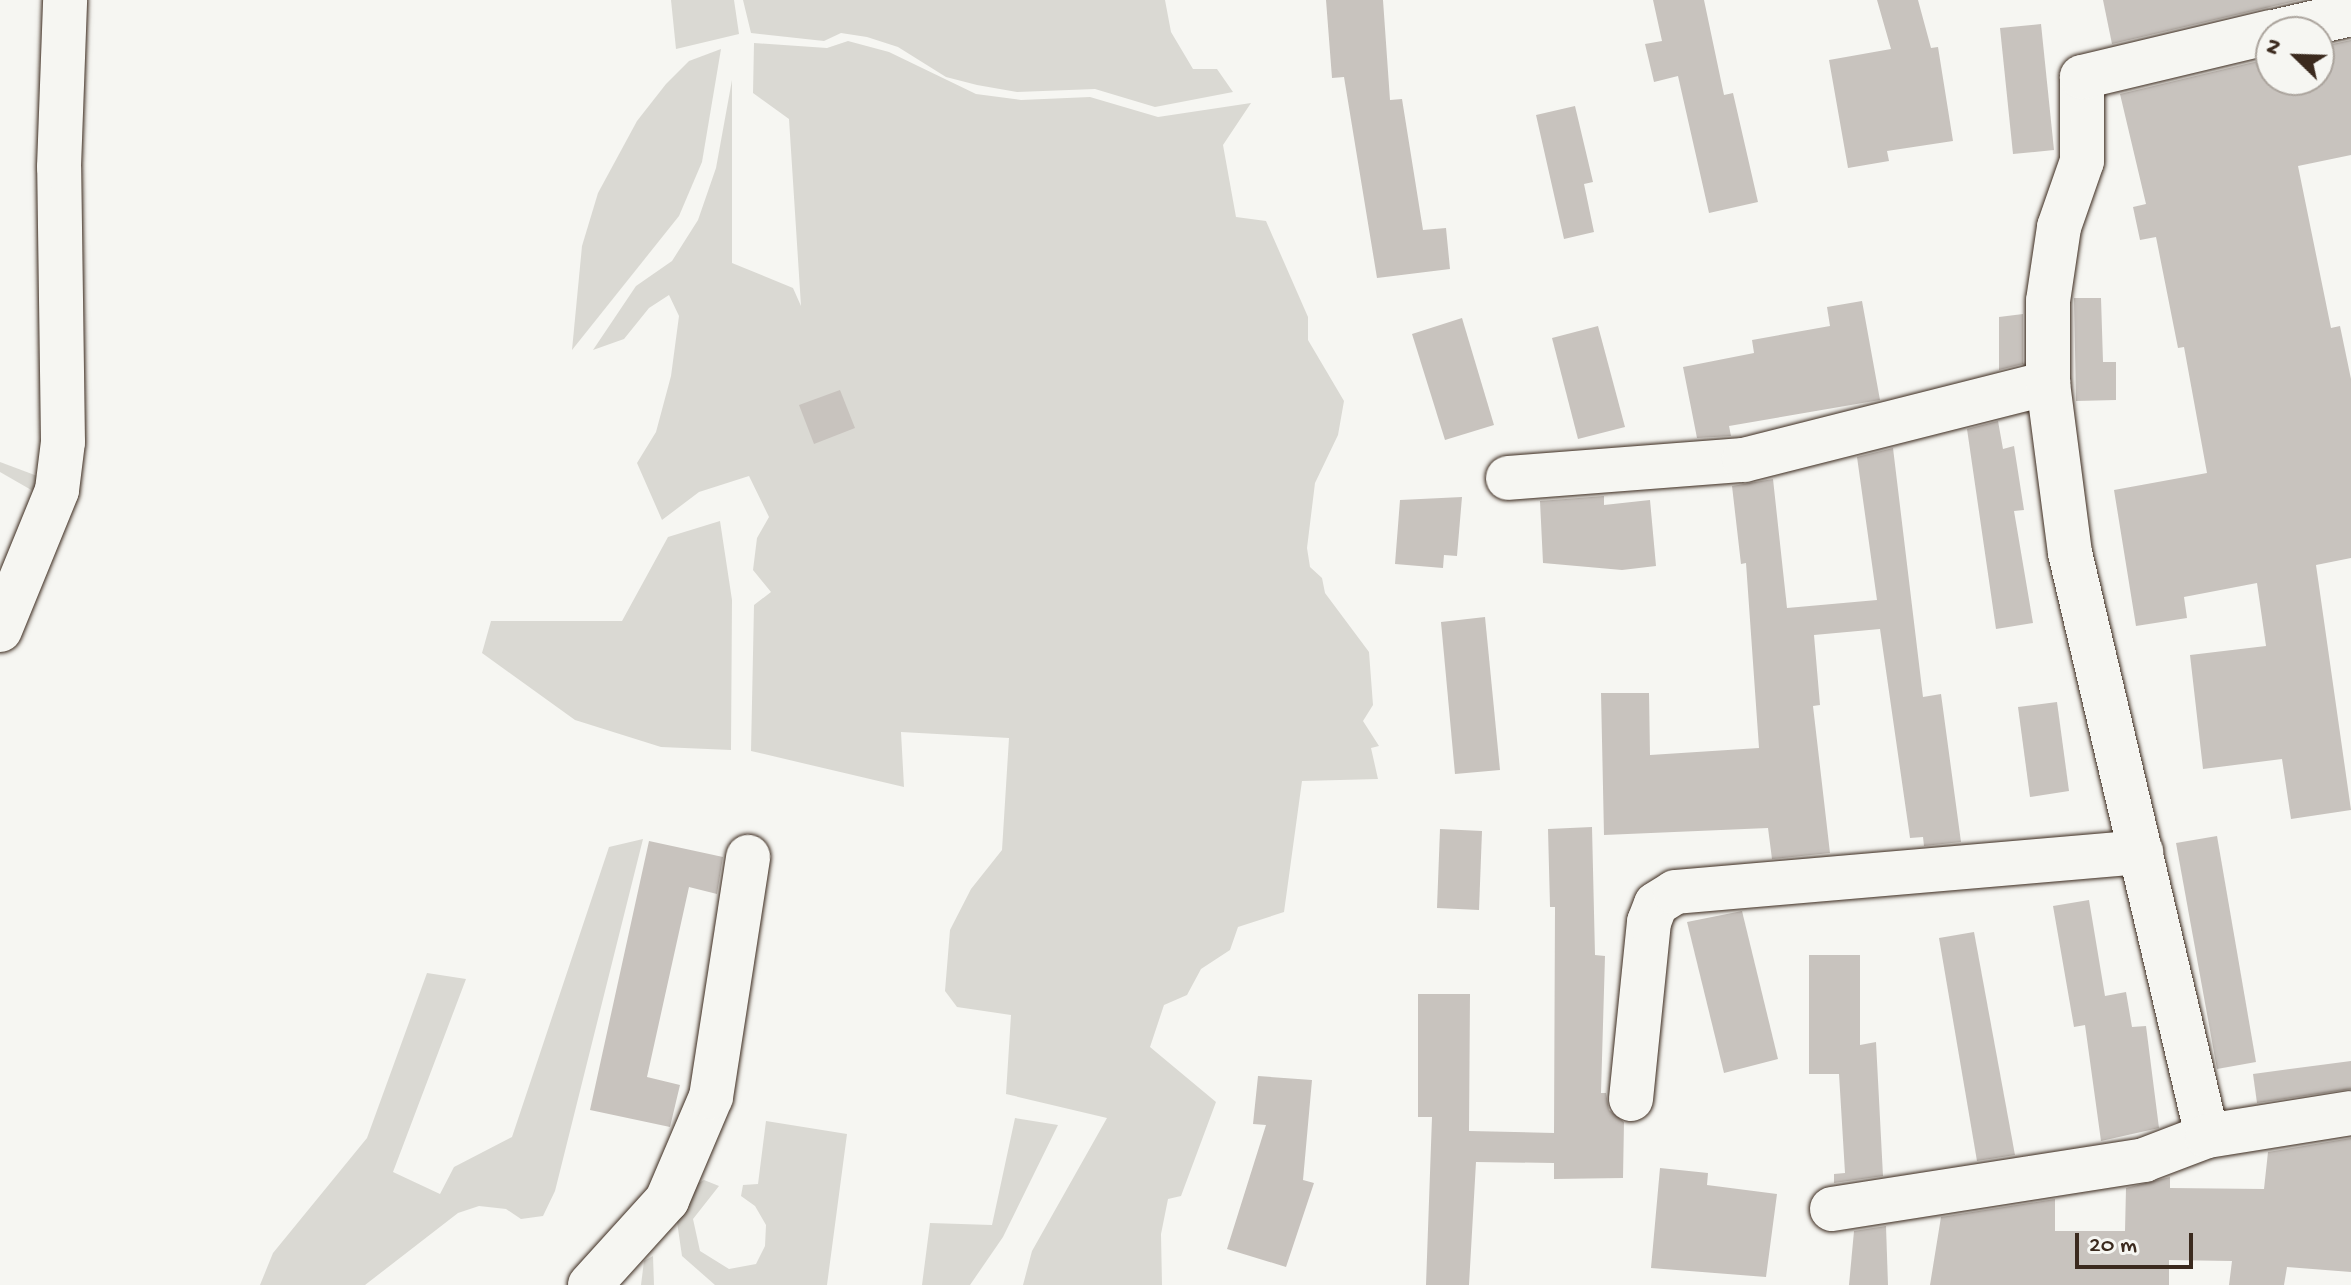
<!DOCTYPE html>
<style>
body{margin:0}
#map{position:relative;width:2351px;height:1285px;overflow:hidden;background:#f6f6f2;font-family:"Gochi Hand",sans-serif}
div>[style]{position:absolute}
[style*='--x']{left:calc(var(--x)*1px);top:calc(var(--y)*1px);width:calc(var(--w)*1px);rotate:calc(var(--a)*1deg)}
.green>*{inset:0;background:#dad9d3}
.building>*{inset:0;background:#c8c3be}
.roads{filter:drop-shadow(0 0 2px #3b2a1e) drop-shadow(0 0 2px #3b2a1e)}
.minor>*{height:44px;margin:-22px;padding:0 22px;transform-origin:22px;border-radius:22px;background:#f6f6f2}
span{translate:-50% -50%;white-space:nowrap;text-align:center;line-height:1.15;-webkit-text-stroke:6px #f6f6f2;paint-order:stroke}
.north{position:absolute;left:2255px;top:16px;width:80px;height:80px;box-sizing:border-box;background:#f6f6f2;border:2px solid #aba49d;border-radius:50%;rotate:293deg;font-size:22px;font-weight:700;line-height:32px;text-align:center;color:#3b2a1e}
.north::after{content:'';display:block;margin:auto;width:28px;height:36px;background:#3b2a1e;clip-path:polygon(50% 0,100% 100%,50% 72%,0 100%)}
.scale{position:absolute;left:2075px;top:1233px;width:118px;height:36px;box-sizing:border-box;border:4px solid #3b2a1e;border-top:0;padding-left:10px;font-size:24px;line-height:28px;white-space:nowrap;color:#3b2a1e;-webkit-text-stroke:6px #f6f6f2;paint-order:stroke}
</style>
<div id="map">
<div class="green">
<div style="clip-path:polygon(671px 0,734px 0,739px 34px,676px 49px)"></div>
<div style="clip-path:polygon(743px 0,1165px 0,1171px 32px,1193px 69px,1217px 69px,1233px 92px,1155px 107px,1095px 89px,1017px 92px,977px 85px,946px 77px,898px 47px,867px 37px,841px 33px,824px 41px,751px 33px)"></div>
<div style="clip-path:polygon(848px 41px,889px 52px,976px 94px,1021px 100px,1090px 97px,1158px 117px,1251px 103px,1223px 145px,1236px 217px,1266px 221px,1308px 317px,1308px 340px,1344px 401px,1338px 435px,1315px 483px,1307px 548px,1310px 567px,1322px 578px,1325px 593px,1369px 652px,1373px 705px,1363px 721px,1379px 746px,1371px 748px,1378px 779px,1302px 781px,1284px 912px,1238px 927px,1230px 950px,1201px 969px,1187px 995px,1164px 1005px,1150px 1047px,1216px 1102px,1181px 1196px,1168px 1199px,1161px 1234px,1162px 1285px,1023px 1285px,1032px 1251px,1107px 1118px,1006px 1094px,1011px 1015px,957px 1007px,945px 991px,950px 930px,971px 889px,1002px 850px,1009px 738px,901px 732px,904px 787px,751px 751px,754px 605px,771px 592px,753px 570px,757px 538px,769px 517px,749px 476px,699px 492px,662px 520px,637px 463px,656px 432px,671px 376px,679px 316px,669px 295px,649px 308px,624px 339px,593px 350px,636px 286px,672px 261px,698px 220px,716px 168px,732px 80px,732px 263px,793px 288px,801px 306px,789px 119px,753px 93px,754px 43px,827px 48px)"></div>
<div style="clip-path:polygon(721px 49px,702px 162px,679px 216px,572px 350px,582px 246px,598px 193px,637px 121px,666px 84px,689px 61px)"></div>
<div style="clip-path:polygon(0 462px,48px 480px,40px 495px,0 472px)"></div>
<div style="clip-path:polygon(720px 521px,732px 600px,731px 750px,661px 747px,575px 720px,482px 653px,491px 621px,622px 621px,668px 537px)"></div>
<div style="clip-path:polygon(643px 839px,555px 1191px,543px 1216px,521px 1219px,506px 1209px,479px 1206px,458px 1213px,365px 1285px,260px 1285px,273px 1253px,367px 1138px,427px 973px,466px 979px,393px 1172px,440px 1194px,454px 1167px,512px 1137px,609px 847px)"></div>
<div style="clip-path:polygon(1015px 1118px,1058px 1125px,1003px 1237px,970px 1285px,922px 1285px,930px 1223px,992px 1225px)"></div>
<div style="clip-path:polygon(766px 1121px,847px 1134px,827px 1285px,715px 1285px,682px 1256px,676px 1215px,691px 1187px,704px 1180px,719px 1186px,693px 1219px,700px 1251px,729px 1269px,756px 1264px,765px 1246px,766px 1225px,755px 1206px,741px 1196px,743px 1185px,758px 1184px)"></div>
<div style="clip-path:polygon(653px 1256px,654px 1285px,641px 1285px,644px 1261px)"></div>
</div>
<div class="building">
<div style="clip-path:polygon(1326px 0,1383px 0,1390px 100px,1402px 99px,1423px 230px,1446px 228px,1450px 269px,1377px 278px,1344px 77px,1332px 78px)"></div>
<div style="clip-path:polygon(1653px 0,1704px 0,1724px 95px,1733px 93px,1758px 202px,1709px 213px,1678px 76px,1654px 82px,1645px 44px,1662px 41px)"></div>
<div style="clip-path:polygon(1877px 0,1918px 0,1931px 48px,1938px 47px,1953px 141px,1887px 151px,1889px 161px,1848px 168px,1829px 60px,1891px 49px)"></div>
<div style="clip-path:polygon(2103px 0,2300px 0,2112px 44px)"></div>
<div style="clip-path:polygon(2041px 24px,2054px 150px,2013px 154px,2000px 28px)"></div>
<div style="clip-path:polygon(2351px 40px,2351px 155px,2298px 166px,2331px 328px,2340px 326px,2351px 379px,2351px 558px,2316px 565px,2351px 810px,2291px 819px,2282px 759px,2203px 769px,2190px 655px,2266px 646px,2257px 583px,2184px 597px,2187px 618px,2136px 626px,2114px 490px,2207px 473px,2184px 347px,2178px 348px,2156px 237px,2140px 240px,2133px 207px,2146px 204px,2120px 94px,2271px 58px,2271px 80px,2319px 80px,2319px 47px)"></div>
<div style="clip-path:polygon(1575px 106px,1593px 182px,1584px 184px,1594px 232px,1564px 239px,1536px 115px)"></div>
<div style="clip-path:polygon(2074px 298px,2101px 298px,2103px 362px,2116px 362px,2116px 400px,2076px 401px)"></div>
<div style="clip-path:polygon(1862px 301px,1880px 400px,1729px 426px,1731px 436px,1697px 438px,1683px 367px,1754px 353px,1752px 340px,1830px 326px,1827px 307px)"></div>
<div style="clip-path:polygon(2023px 314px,2023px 364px,1999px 370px,1999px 317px)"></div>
<div style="clip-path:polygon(1462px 318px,1494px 425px,1445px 440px,1412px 334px)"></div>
<div style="clip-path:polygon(1598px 326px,1625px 427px,1578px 439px,1552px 338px)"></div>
<div style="clip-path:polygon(840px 390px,855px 428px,814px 444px,799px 405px)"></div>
<div style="clip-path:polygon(1998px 421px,2003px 449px,2014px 446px,2024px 510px,2014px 511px,2033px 623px,1996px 629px,1967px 429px)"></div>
<div style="clip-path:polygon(1893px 448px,1923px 697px,1941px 694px,1961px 842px,1924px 846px,1923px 837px,1910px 838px,1880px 629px,1814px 635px,1820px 705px,1813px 706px,1830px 853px,1772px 859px,1768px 828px,1604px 835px,1601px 693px,1649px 693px,1650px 755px,1759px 748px,1746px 563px,1741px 564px,1732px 486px,1773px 479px,1787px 608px,1877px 600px,1857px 457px)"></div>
<div style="clip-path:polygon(1604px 496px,1604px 505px,1650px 500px,1656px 566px,1622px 570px,1543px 563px,1540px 501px)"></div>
<div style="clip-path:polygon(1462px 497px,1457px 556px,1444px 555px,1443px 568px,1395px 564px,1400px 500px)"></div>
<div style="clip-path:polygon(1485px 617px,1500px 770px,1455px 774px,1441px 622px)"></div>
<div style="clip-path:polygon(2057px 702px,2069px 791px,2030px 797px,2018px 707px)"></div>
<div style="clip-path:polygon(1592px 827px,1595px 955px,1605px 956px,1601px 1093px,1606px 1093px,1609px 1110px,1624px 1122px,1623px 1178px,1554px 1179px,1554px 1163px,1476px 1162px,1469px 1285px,1426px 1285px,1432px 1117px,1418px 1117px,1418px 994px,1470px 994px,1469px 1131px,1554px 1133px,1555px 907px,1550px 907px,1548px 829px)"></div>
<div style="clip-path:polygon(1440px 829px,1482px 831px,1479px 910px,1437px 908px)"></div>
<div style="clip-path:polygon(2217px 836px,2256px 1062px,2217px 1069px,2176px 843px)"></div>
<div style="clip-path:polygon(649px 841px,723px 857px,717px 894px,689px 887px,647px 1077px,680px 1085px,670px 1127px,590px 1110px)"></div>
<div style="clip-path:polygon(2089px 900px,2105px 996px,2126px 992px,2132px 1027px,2146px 1026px,2159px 1128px,2101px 1141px,2085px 1025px,2074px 1027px,2053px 906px)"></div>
<div style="clip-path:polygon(1742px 911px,1778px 1059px,1724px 1073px,1687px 922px)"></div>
<div style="clip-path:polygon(1974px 932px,2015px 1155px,1977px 1161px,1939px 938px)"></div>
<div style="clip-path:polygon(1809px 955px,1860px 955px,1860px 1045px,1876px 1042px,1883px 1176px,1834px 1183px,1834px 1174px,1845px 1173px,1839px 1074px,1809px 1074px)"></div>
<div style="clip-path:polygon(2351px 1061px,2351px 1089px,2257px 1103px,2253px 1074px)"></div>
<div style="clip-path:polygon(1258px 1076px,1312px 1080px,1303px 1180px,1314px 1183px,1286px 1267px,1227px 1249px,1266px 1125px,1253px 1124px)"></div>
<div style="clip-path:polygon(2351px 1138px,2351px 1272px,2287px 1267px,2284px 1285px,2229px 1285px,2232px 1261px,2169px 1260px,2169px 1285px,1930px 1285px,1941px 1217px,2055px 1199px,2055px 1231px,2125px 1231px,2126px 1188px,2170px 1177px,2170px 1188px,2264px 1189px,2268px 1152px)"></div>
<div style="clip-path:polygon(1660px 1168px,1708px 1173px,1707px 1185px,1777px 1194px,1766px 1277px,1651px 1268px)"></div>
<div style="clip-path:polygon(1886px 1226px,1888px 1285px,1849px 1285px,1854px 1231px)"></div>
</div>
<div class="roads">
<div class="minor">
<div style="--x:2273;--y:32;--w:80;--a:-13"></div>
<div style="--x:1508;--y:478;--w:237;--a:-4.4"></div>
<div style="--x:1744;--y:460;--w:314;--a:-14.2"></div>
<div style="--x:0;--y:630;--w:151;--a:-67.8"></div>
<div style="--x:57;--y:490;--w:48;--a:-82.9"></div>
<div style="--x:63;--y:442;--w:275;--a:-90.8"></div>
<div style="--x:59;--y:167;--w:167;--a:-87.9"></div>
<div style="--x:1631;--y:1099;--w:178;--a:-84.2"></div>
<div style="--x:1649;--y:922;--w:19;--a:-69"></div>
<div style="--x:1656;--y:904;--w:22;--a:-32"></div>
<div style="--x:1675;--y:892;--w:468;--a:-4.9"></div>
<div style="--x:2207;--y:1136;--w:599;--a:-103.22"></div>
<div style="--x:2070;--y:553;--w:171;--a:-97.4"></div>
<div style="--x:2048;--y:383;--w:82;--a:-90"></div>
<div style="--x:2048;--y:301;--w:75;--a:-81.5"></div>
<div style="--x:2059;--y:227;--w:70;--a:-70.8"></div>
<div style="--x:2082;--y:161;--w:84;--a:-90"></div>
<div style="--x:2082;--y:77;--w:194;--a:-13.4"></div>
<div style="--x:1832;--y:1209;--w:316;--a:-8.9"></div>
<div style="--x:2144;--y:1160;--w:67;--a:-20.9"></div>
<div style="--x:2207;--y:1136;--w:146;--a:-9.1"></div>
<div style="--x:590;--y:1285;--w:115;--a:-47.8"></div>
<div style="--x:667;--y:1200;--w:112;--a:-66.9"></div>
<div style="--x:711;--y:1097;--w:243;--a:-81.2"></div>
</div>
</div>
<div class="north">N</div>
<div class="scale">20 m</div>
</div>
